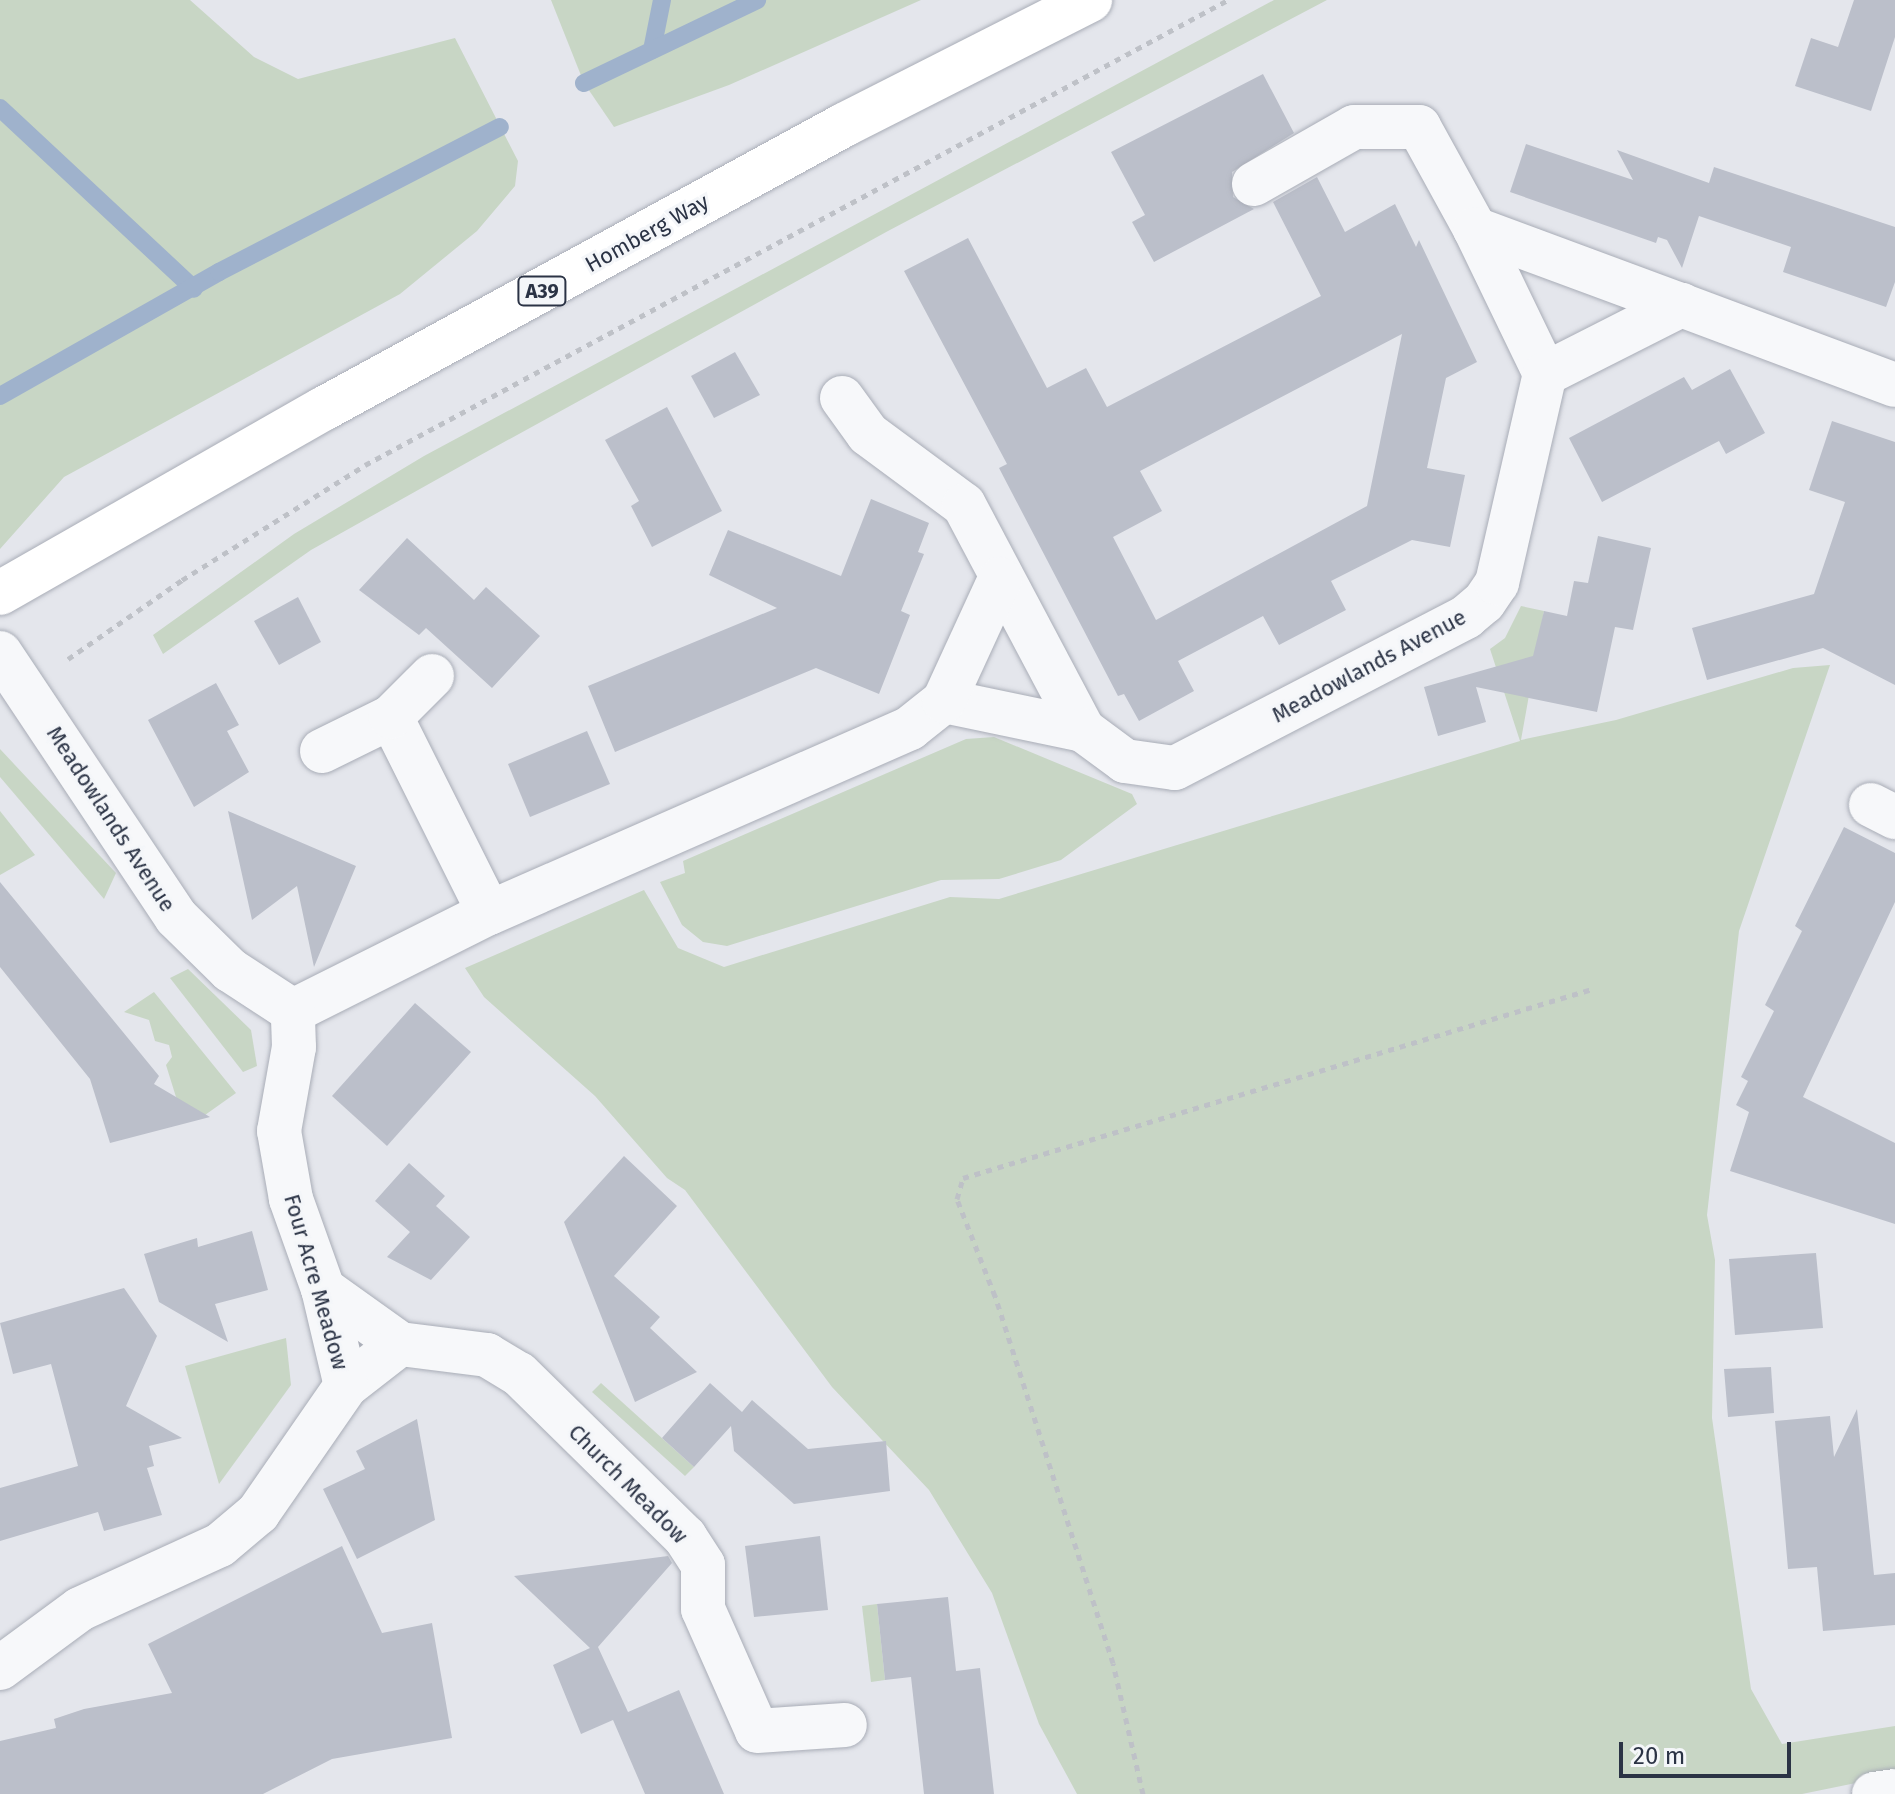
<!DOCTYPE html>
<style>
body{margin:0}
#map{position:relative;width:1895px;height:1794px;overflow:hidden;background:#e4e6ec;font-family:"Fira Sans",sans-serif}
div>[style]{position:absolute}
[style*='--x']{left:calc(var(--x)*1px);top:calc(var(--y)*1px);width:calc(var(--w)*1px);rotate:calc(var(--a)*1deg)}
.green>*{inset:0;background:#c8d6c5}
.stream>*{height:18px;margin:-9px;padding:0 9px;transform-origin:9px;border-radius:9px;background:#9fb2cc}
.building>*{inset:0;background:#bbbfca}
.path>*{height:5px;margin-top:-2.5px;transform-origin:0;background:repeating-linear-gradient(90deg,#bec1c7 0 6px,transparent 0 12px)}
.roads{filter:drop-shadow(0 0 2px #a9adb7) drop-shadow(0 0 2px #a9adb7)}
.minor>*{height:44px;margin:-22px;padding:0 22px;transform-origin:22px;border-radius:22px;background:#f7f8fa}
.major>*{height:44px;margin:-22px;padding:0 22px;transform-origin:22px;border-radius:22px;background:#fff}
span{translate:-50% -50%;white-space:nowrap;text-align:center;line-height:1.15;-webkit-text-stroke:6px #f4f6f9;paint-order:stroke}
.shield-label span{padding:2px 6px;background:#f4f6f9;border:2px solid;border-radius:6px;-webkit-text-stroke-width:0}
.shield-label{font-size:20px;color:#2b3345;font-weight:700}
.street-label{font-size:22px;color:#2b3345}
.scale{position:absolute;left:1619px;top:1742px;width:172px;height:36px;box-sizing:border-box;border:4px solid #2b3345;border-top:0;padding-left:10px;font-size:24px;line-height:28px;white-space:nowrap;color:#2b3345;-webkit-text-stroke:6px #f4f6f9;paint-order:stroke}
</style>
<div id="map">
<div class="green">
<div style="clip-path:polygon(0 0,190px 0,254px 57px,298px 79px,455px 38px,518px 161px,515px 186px,477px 231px,400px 294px,64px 477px,0 549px)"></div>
<div style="clip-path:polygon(551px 0,921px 0,729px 85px,614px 127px,584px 83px)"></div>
<div style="clip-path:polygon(1274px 0,1327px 0,888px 231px,477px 457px,311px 550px,163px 654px,153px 635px,294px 534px,424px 456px)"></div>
<div style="clip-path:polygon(1521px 606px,1544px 611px,1521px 740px,1616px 720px,1793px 668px,1830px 665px,1739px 931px,1707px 1215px,1715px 1260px,1712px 1418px,1751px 1689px,1782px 1744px,1895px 1726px,1895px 1775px,1802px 1794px,1077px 1794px,1039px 1724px,992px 1593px,929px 1490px,832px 1387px,685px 1190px,667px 1178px,595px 1096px,484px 997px,465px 968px,644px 890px,678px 948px,724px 967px,950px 897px,999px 899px,1520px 741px,1490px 649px,1505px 638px)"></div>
<div style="clip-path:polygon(994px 737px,1132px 794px,1137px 804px,1061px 860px,999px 879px,941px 880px,727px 946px,703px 942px,682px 925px,660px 882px,685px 873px,683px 861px,966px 739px)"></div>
<div style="clip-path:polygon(0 749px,116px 873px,104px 899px,0 777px)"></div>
<div style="clip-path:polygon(0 811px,35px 855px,0 875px)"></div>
<div style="clip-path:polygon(188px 969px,251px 1030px,257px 1066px,243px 1072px,170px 978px)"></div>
<div style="clip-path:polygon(154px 992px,236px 1093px,205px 1115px,187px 1113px,176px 1097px,166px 1065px,172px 1057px,169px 1045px,155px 1041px,149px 1020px,124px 1012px)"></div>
<div style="clip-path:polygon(286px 1338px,291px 1385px,219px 1484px,185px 1366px)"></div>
<div style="clip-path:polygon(601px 1383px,694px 1467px,685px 1476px,592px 1392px)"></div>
<div style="clip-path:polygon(877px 1604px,885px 1680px,871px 1682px,862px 1606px)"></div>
</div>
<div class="stream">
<div style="--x:652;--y:50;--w:51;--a:-78.7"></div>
<div style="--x:584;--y:83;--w:192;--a:-25.6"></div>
<div style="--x:0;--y:108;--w:265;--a:43"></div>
<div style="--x:0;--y:396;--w:252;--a:-29.5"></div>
<div style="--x:219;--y:272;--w:316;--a:-27.3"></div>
</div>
<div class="building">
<div style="clip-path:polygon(1854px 0,1895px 0,1895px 37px,1871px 111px,1795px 86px,1811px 38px,1838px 47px)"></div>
<div style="clip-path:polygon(1263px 74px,1294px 133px,1232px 172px,1233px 197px,1254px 209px,1154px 262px,1132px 222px,1145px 215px,1111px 152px)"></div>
<div style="clip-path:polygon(1526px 144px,1633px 180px,1617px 150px,1709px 183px,1714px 167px,1895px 227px,1895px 282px,1886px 307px,1783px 272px,1791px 247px,1699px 216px,1682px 268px,1667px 240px,1658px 237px,1656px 243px,1510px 192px)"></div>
<div style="clip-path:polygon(evenodd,1317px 177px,1345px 232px,1395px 204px,1416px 247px,1419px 240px,1477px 362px,1446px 378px,1427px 468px,1465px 475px,1450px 547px,1412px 540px,1331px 581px,1346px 610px,1279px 645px,1263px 616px,1178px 661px,1194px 691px,1139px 721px,1124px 694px,1118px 696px,999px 468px,1007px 464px,904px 271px,968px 238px,1047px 388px,1086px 368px,1107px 407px,1321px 296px,1273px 202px,1317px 177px,1402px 334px,1367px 506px,1156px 620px,1113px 537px,1162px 511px,1140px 471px,1402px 334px)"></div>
<div style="clip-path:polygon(735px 352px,760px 395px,714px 418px,691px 376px)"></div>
<div style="clip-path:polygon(1730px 369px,1765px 433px,1726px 454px,1719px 441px,1602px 502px,1569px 438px,1684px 377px,1692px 390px)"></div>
<div style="clip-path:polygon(667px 407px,722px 511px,652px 547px,631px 506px,639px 501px,605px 440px)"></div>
<div style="clip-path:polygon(1832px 421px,1895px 442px,1895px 685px,1823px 648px,1707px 680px,1692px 628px,1814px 594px,1845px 502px,1809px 490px)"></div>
<div style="clip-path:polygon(871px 499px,929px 523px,918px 552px,924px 554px,901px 611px,910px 615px,879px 694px,816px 668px,615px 752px,588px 686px,777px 608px,709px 575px,728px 530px,841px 576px)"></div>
<div style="clip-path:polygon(1598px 536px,1651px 548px,1633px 630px,1615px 627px,1597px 712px,1476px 687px,1486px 722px,1438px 736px,1424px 687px,1533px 656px,1544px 611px,1567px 616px,1574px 581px,1588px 583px)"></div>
<div style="clip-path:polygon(407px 538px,474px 600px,486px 587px,540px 636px,492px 688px,426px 628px,419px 635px,359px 590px)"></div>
<div style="clip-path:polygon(298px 597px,321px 642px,279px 665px,254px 621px)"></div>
<div style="clip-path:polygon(216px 683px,239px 725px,227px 731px,249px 772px,194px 807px,148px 720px)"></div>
<div style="clip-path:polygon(587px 731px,610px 784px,530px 817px,508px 764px)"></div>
<div style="clip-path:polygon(228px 811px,356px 866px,314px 967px,297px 886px,252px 920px)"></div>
<div style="clip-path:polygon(1844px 827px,1895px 853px,1895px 902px,1803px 1097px,1895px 1143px,1895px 1224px,1730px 1171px,1749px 1112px,1736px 1105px,1748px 1081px,1741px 1077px,1774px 1011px,1765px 1005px,1802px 931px,1795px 926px)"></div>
<div style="clip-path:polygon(0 882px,159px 1076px,154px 1084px,210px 1117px,110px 1143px,90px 1079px,0 967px)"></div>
<div style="clip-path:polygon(415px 1003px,471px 1052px,387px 1146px,332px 1096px)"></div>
<div style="clip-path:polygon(624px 1156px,677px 1206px,614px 1276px,660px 1317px,650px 1328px,697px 1372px,635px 1402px,564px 1222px)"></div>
<div style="clip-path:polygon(409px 1163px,445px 1196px,436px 1206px,470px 1237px,431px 1280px,387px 1257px,410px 1232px,375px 1201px)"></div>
<div style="clip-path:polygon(252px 1231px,268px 1290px,215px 1304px,228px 1342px,159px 1302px,144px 1254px,197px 1238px,198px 1247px)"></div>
<div style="clip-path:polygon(1816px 1253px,1823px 1328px,1735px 1335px,1729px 1259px)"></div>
<div style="clip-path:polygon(124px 1288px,157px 1336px,126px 1406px,182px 1438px,149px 1446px,154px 1466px,147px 1468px,162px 1515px,104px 1531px,98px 1512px,0 1541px,0 1488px,78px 1466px,51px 1364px,13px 1374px,0 1323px)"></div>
<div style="clip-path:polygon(1771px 1367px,1774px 1413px,1728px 1417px,1724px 1369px)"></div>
<div style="clip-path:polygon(710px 1383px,742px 1412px,752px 1400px,808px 1449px,886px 1441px,890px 1491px,794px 1504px,734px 1451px,731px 1426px,694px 1467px,662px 1438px)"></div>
<div style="clip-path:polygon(1857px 1409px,1874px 1575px,1895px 1573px,1895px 1625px,1823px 1631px,1817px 1567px,1788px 1569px,1775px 1421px,1830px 1416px,1834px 1457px)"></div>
<div style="clip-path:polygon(417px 1419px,435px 1520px,357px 1559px,323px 1489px,365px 1469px,356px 1451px)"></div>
<div style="clip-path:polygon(820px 1536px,828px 1610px,754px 1617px,745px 1546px)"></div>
<div style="clip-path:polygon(342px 1546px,382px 1633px,432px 1623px,452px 1738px,332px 1759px,263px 1794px,0 1794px,0 1741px,56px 1728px,54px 1719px,84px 1709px,172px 1693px,148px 1644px)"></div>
<div style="clip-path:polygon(668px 1556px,672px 1563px,598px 1647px,628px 1712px,679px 1690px,724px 1794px,645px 1794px,613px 1720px,581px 1734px,553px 1665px,590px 1648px,514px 1576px)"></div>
<div style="clip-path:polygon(948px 1597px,956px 1671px,980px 1668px,994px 1794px,924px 1794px,911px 1677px,885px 1680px,877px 1604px)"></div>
</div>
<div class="path">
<div style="--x:68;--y:659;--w:139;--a:-34.7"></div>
<div style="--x:182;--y:580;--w:216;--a:-32.1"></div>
<div style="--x:365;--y:465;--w:980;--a:-28.32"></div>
<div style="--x:1143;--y:1794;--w:134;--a:-102.9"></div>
<div style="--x:1113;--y:1663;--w:386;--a:-107.8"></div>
<div style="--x:995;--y:1296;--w:104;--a:-111.4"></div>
<div style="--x:957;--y:1199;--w:22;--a:-74"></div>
<div style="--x:963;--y:1178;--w:657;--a:-16.72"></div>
</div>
<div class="roads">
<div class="minor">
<div style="--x:1254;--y:184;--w:115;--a:-29.7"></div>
<div style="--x:1354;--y:127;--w:65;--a:0"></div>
<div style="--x:1419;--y:127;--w:116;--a:61.2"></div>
<div style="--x:1475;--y:229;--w:220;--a:20.3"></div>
<div style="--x:1475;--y:229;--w:161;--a:64.2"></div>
<div style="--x:842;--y:398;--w:44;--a:54.2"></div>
<div style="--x:868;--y:434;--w:119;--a:36.5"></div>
<div style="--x:964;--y:505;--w:255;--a:62.1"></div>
<div style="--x:0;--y:653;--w:317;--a:56.3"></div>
<div style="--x:176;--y:917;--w:76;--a:44.5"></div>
<div style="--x:230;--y:970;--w:75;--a:33.1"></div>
<div style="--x:293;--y:1011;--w:219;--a:-26.6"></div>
<div style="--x:489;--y:913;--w:460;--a:-23.7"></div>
<div style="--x:910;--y:728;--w:43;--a:-38.5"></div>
<div style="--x:944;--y:701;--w:142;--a:11.8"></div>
<div style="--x:1083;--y:730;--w:52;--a:36.4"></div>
<div style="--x:1125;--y:761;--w:50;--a:8"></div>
<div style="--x:1175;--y:768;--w:328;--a:-27.4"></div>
<div style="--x:1466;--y:617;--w:23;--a:-40"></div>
<div style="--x:1484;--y:602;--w:23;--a:-56"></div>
<div style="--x:1497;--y:583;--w:214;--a:-77.1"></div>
<div style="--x:1545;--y:374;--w:153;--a:-26.9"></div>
<div style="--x:1681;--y:305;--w:228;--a:20.5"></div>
<div style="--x:944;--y:701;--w:134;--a:-65.3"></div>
<div style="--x:391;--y:717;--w:219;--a:63.4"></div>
<div style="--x:322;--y:751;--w:77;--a:-26.2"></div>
<div style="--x:391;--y:717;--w:58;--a:-45"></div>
<div style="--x:1871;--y:805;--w:27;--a:27"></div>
<div style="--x:323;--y:1289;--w:95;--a:35.5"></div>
<div style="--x:346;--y:1386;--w:68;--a:-37.9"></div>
<div style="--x:400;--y:1344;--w:88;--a:7.2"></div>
<div style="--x:487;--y:1355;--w:37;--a:31"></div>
<div style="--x:519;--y:1374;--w:233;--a:44.5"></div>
<div style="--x:685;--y:1537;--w:33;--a:57"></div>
<div style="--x:703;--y:1565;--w:44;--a:90"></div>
<div style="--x:703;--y:1609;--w:133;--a:66.1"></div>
<div style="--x:757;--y:1731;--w:88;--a:-3.9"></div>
<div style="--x:0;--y:1668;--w:99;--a:-36.4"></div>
<div style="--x:80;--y:1609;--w:154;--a:-24.6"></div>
<div style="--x:220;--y:1545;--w:50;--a:-40.1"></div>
<div style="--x:258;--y:1513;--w:155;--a:-55.3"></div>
<div style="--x:346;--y:1386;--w:100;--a:-103.3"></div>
<div style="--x:323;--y:1289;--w:96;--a:-109.6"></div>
<div style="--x:291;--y:1199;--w:69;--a:-100"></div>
<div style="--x:279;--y:1131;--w:85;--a:-79.9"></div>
<div style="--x:294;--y:1047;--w:36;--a:-92"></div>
<div style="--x:1874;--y:1794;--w:21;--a:-8"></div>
</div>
<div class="major">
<div style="--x:0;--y:593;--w:372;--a:-29.7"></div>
<div style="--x:323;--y:409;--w:593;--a:-28.6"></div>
<div style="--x:844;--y:125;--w:276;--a:-26.9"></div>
</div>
</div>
<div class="shield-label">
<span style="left:542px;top:291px">A39</span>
</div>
<div class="street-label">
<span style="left:647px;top:233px;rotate:-29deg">Homberg Way</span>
<span style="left:1369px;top:666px;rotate:-28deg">Meadowlands Avenue</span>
<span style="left:111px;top:819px;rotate:57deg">Meadowlands Avenue</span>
<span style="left:316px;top:1282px;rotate:74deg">Four Acre Meadow</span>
<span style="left:628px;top:1484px;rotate:45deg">Church Meadow</span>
</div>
<div class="scale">20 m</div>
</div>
